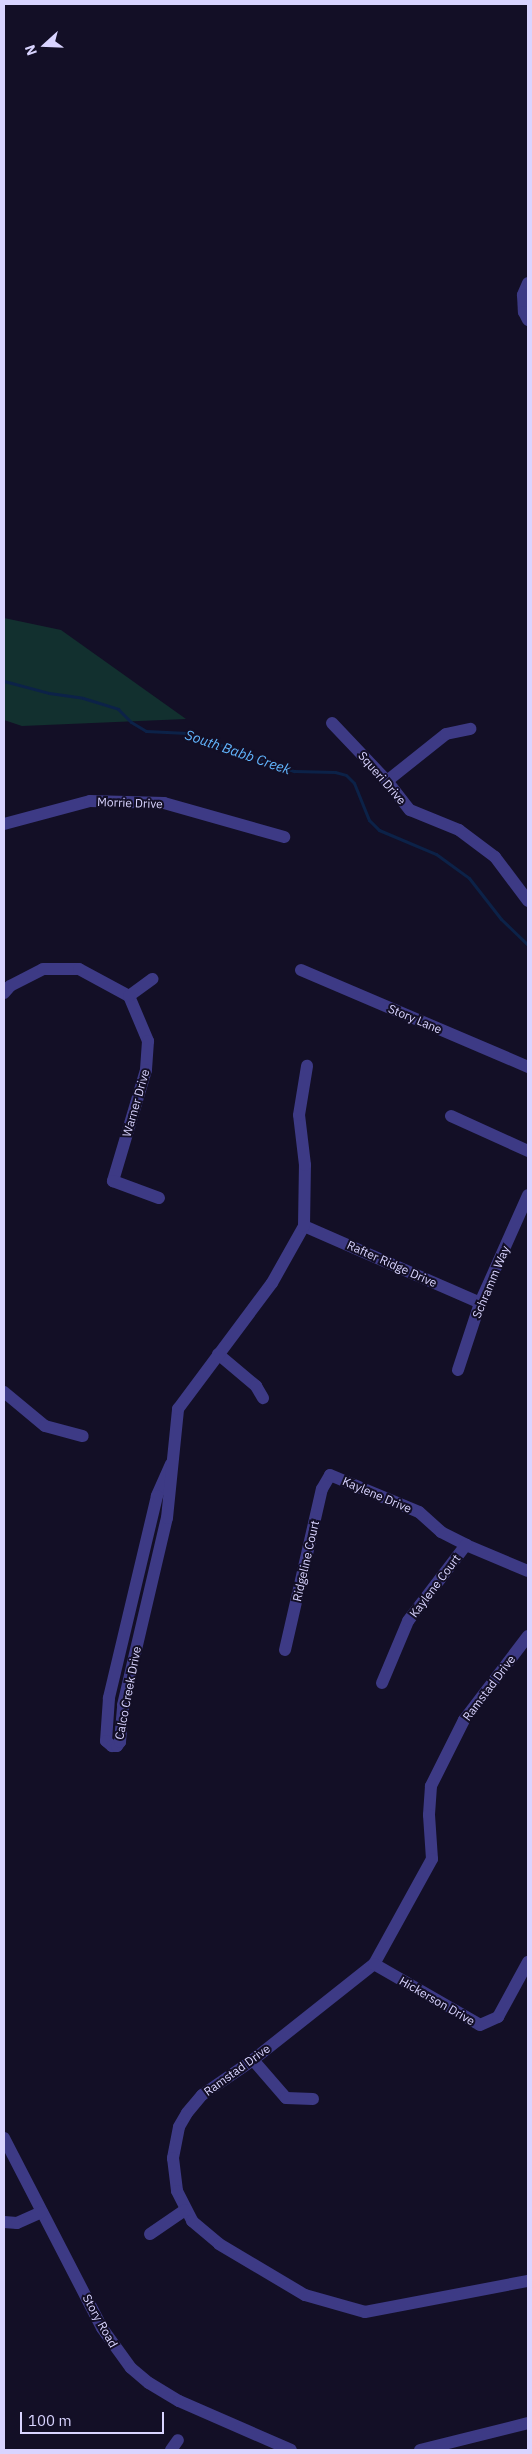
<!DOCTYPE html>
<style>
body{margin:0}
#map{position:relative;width:532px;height:2454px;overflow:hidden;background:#130f26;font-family:"IBM Plex Sans",sans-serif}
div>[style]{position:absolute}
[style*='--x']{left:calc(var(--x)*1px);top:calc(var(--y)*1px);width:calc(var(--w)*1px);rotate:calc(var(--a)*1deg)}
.green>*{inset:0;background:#12302f}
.stream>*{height:3px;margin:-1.5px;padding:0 1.5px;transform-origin:1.5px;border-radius:1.5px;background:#0c2248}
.minor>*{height:12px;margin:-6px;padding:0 6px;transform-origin:6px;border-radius:6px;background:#3d3a85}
span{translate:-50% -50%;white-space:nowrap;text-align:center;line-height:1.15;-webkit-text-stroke:4px #130f26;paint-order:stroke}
.street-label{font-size:12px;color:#d9d4ff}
.water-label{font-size:14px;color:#62b6ff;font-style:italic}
.frame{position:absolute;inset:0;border:5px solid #d9d4ff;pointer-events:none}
.north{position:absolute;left:20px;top:20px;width:50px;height:50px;-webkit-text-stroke:4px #130f26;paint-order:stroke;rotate:250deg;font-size:14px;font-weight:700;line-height:20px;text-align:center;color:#d9d4ff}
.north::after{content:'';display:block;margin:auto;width:18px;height:22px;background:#d9d4ff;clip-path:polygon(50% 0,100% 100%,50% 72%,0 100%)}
.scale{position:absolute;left:20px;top:2412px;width:144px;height:22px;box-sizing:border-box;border:2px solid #d9d4ff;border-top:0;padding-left:6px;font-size:15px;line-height:18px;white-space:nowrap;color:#d9d4ff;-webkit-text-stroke:4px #130f26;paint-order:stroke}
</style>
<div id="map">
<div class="green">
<div style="clip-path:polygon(4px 618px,61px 630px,186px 719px,22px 726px,4px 720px)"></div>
</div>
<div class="stream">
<div style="--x:4;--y:681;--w:47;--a:14.9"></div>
<div style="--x:49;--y:693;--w:34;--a:8"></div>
<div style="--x:83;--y:698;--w:37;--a:17"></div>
<div style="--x:118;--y:709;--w:18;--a:45"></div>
<div style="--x:131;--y:722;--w:17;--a:31"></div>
<div style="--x:146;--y:731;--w:41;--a:2.8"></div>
<div style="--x:187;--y:733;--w:114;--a:19.6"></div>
<div style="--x:294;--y:771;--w:41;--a:1.4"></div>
<div style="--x:335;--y:772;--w:11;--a:15"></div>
<div style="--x:346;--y:775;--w:11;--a:45"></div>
<div style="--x:354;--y:783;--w:40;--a:68"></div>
<div style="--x:369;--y:820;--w:14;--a:45"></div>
<div style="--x:379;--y:830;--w:62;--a:22.8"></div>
<div style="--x:436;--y:854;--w:41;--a:36"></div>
<div style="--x:469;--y:878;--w:52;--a:52"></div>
<div style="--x:501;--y:919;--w:37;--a:44"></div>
</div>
<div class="minor">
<div style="--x:528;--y:283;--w:13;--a:113"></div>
<div style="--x:523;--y:295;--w:17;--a:87"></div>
<div style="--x:524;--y:312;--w:9;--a:63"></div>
<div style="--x:332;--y:723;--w:80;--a:46.5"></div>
<div style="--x:387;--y:781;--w:37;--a:52"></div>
<div style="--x:410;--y:810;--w:53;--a:22.2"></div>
<div style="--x:459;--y:830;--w:45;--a:36.9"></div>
<div style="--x:495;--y:857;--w:55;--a:53.1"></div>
<div style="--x:387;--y:781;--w:75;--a:-38.5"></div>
<div style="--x:446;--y:734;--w:25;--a:-12"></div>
<div style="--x:4;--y:824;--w:89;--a:-15"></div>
<div style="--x:90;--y:801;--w:74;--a:1.5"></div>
<div style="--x:164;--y:803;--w:125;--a:15.8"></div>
<div style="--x:301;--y:970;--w:247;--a:23.1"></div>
<div style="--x:4;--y:993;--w:9;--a:-49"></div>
<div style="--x:10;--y:986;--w:37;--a:-27"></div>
<div style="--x:43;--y:969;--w:36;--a:0"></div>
<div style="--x:79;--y:969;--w:57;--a:28.4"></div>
<div style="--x:129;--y:996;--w:49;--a:67.1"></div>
<div style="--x:148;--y:1041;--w:29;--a:94"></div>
<div style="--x:146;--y:1070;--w:116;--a:106.6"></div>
<div style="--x:113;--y:1181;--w:49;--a:20.3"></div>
<div style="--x:129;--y:996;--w:29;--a:-36"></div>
<div style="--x:451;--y:1116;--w:85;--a:24.4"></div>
<div style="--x:304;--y:1226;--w:192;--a:23.6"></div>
<div style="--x:218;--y:1354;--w:50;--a:40.1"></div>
<div style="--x:256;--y:1386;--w:14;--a:60"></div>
<div style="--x:458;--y:1370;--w:71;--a:-71.8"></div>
<div style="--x:480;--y:1303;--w:118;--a:-66"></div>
<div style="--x:4;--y:1392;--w:53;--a:39.7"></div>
<div style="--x:45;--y:1426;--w:39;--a:15"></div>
<div style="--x:171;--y:1464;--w:35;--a:114"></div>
<div style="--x:157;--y:1496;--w:208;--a:103.4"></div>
<div style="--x:109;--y:1698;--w:43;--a:94"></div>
<div style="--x:106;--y:1741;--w:8;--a:40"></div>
<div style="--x:112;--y:1746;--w:5;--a:0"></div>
<div style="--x:117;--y:1746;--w:5;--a:-53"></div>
<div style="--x:120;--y:1742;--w:37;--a:-85"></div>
<div style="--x:123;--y:1705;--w:192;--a:-76.8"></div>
<div style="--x:167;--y:1518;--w:110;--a:-84.2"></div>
<div style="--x:178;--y:1409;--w:157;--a:-53.3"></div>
<div style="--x:272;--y:1283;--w:65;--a:-60.7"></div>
<div style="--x:304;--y:1226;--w:61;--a:-89.1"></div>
<div style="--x:305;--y:1165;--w:50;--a:-96.8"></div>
<div style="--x:299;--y:1115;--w:50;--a:-80.7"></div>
<div style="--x:528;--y:1636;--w:106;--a:127.3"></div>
<div style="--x:464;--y:1720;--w:74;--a:116.6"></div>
<div style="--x:431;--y:1786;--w:29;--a:94"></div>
<div style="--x:429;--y:1815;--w:44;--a:86.1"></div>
<div style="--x:432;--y:1859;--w:120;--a:118.9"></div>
<div style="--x:374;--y:1964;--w:154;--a:141.6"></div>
<div style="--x:253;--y:2060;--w:62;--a:145.5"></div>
<div style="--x:202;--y:2095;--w:23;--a:130"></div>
<div style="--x:187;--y:2113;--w:16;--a:120"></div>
<div style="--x:179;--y:2127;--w:32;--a:101"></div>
<div style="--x:173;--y:2158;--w:33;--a:83"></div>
<div style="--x:177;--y:2191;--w:34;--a:63"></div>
<div style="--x:192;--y:2221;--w:35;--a:40"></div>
<div style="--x:219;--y:2244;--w:100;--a:30.7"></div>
<div style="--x:305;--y:2295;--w:62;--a:15.8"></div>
<div style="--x:365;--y:2312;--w:166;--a:-10.8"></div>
<div style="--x:285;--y:1650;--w:165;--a:-77.1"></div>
<div style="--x:322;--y:1489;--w:16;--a:-60"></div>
<div style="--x:330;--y:1475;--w:96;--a:22.6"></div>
<div style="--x:419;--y:1512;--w:30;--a:42"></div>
<div style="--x:441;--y:1532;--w:28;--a:27"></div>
<div style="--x:466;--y:1545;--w:67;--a:22.8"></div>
<div style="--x:382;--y:1683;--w:67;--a:-67.2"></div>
<div style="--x:408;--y:1621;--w:96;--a:-52.7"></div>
<div style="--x:374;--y:1964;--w:122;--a:29.9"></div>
<div style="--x:480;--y:2025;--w:20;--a:-24"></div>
<div style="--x:498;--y:2017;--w:63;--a:-61.4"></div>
<div style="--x:253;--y:2060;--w:50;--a:49"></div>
<div style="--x:286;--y:2098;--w:27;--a:2"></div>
<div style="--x:4;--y:2138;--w:214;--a:62.7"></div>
<div style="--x:102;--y:2328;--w:49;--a:54.1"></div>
<div style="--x:131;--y:2368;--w:23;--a:40"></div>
<div style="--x:149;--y:2383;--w:35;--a:31"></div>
<div style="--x:179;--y:2401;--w:122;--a:23.6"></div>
<div style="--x:4;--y:2222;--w:13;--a:4"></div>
<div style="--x:17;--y:2223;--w:27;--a:-24"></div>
<div style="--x:150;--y:2234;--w:42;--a:-34.4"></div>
<div style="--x:171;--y:2450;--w:12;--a:-55"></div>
<div style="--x:420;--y:2450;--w:111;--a:-14"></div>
</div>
<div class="street-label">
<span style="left:382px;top:778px;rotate:49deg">Squeri Drive</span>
<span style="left:130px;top:803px;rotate:2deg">Morrie Drive</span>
<span style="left:415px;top:1019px;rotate:23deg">Story Lane</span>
<span style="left:136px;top:1103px;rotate:-74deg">Warner Drive</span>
<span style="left:392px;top:1264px;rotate:24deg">Rafter Ridge Drive</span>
<span style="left:491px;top:1282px;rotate:-67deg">Schramm Way</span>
<span style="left:377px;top:1495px;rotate:23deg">Kaylene Drive</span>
<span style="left:306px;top:1561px;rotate:-77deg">Ridgeline Court</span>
<span style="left:435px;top:1586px;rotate:-53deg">Kaylene Court</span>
<span style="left:489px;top:1688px;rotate:-53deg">Ramstad Drive</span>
<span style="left:128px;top:1693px;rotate:-79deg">Calco Creek Drive</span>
<span style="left:437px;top:2001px;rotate:30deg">Hickerson Drive</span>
<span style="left:237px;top:2070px;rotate:-36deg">Ramstad Drive</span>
<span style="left:100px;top:2321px;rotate:61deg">Story Road</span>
</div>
<div class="water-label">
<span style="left:238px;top:752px;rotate:19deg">South Babb Creek</span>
</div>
<div class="frame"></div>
<div class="north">N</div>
<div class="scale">100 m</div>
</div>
